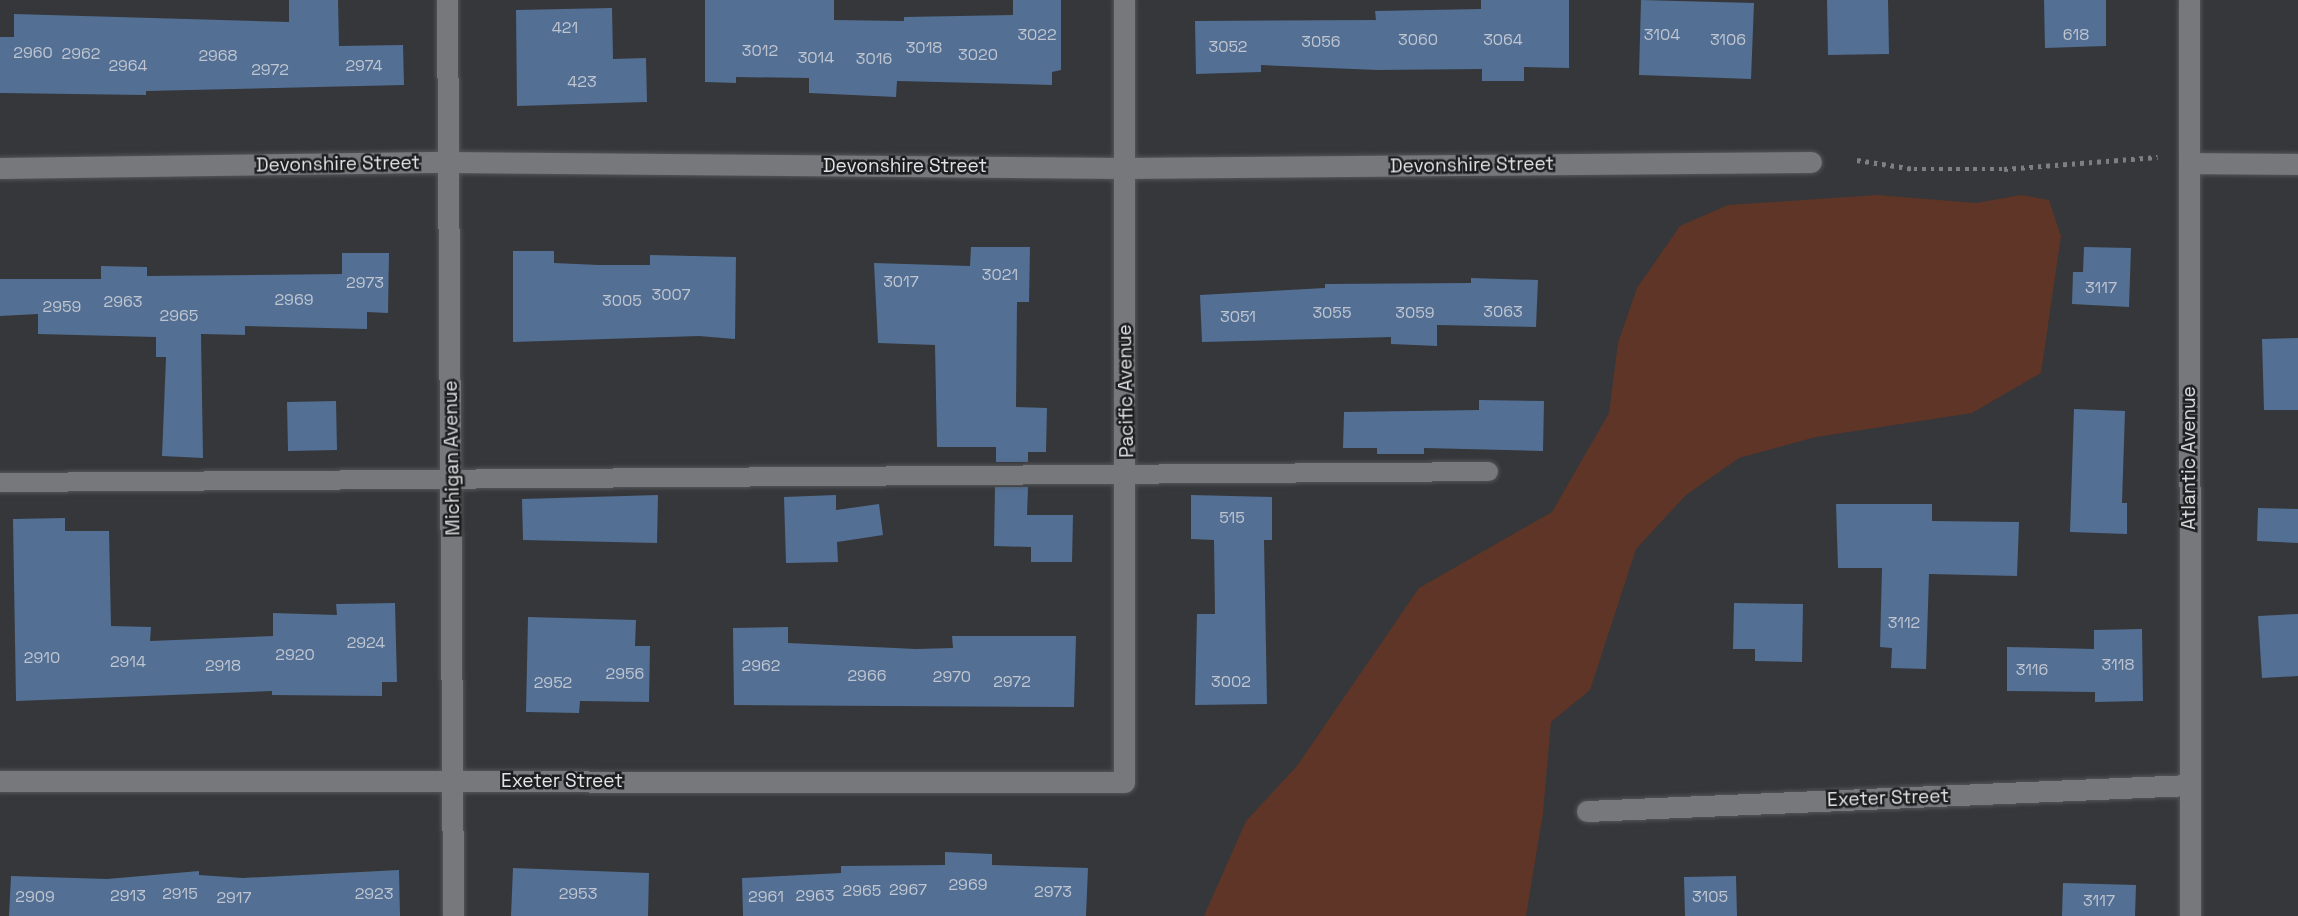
<!DOCTYPE html>
<style>
body{margin:0}
#map{position:relative;width:2298px;height:916px;overflow:hidden;background:#35373a;font-family:"Space Grotesk",sans-serif}
div>[style]{position:absolute}
[style*='--x']{left:calc(var(--x)*1px);top:calc(var(--y)*1px);width:calc(var(--w)*1px);rotate:calc(var(--a)*1deg)}
.green>*{inset:0;background:#5e3527}
.building>*{inset:0;background:#536f94}
.path>*{height:4.5px;margin-top:-2.25px;transform-origin:0;background:repeating-linear-gradient(90deg,#7d7f81 0 3.5px,transparent 0 8.5px)}
.roads{filter:drop-shadow(0 0 2px #545558) drop-shadow(0 0 2px #545558)}
.service>*{height:19px;margin:-9.5px;padding:0 9.5px;transform-origin:9.5px;border-radius:9.5px;background:#76787b}
.minor>*{height:21px;margin:-10.5px;padding:0 10.5px;transform-origin:10.5px;border-radius:10.5px;background:#76787b}
span{translate:-50% -50%;white-space:nowrap;text-align:center;line-height:1.15;-webkit-text-stroke:5px #1d1e1f;paint-order:stroke}
.number-label{font-size:16px;color:#bec5d0}
.number-label span{-webkit-text-stroke-width:0}
.street-label{font-size:19px;color:#e1e2e4}
</style>
<div id="map">
<div class="green">
<div style="clip-path:polygon(1877px 195px,1976px 203px,2021px 195px,2049px 200px,2061px 236px,2041px 373px,1972px 413px,1816px 437px,1739px 458px,1686px 495px,1636px 549px,1590px 690px,1551px 722px,1543px 813px,1526px 916px,1204px 916px,1246px 821px,1297px 766px,1419px 588px,1552px 512px,1609px 413px,1618px 343px,1637px 288px,1680px 226px,1728px 205px)"></div>
</div>
<div class="building">
<div style="clip-path:polygon(289px 0,338px 0,339px 46px,403px 45px,404px 85px,146px 91px,146px 95px,0 93px,0 37px,14px 37px,14px 14px,289px 22px)"></div>
<div style="clip-path:polygon(705px 0,834px 0,834px 20px,904px 21px,904px 17px,1013px 15px,1013px 0,1061px 0,1061px 70px,1052px 72px,1052px 85px,897px 81px,896px 97px,809px 93px,809px 78px,736px 77px,736px 83px,705px 82px)"></div>
<div style="clip-path:polygon(1481px 0,1569px 0,1569px 68px,1524px 67px,1524px 81px,1482px 81px,1482px 69px,1377px 70px,1261px 65px,1261px 72px,1196px 74px,1195px 21px,1376px 20px,1375px 11px,1481px 9px)"></div>
<div style="clip-path:polygon(1641px 0,1754px 3px,1751px 79px,1639px 75px)"></div>
<div style="clip-path:polygon(1827px 0,1888px 0,1889px 54px,1828px 55px)"></div>
<div style="clip-path:polygon(2044px 0,2106px 0,2106px 46px,2045px 48px)"></div>
<div style="clip-path:polygon(612px 8px,613px 59px,646px 58px,647px 102px,517px 106px,516px 10px)"></div>
<div style="clip-path:polygon(971px 247px,1030px 247px,1029px 302px,1017px 302px,1016px 407px,1047px 408px,1046px 452px,1028px 452px,1028px 462px,996px 462px,996px 447px,937px 447px,935px 345px,878px 343px,874px 263px,970px 266px)"></div>
<div style="clip-path:polygon(2084px 247px,2131px 248px,2129px 307px,2072px 304px,2073px 272px,2083px 272px)"></div>
<div style="clip-path:polygon(513px 251px,554px 251px,554px 263px,599px 265px,650px 265px,650px 255px,736px 257px,735px 339px,699px 336px,513px 342px)"></div>
<div style="clip-path:polygon(342px 253px,389px 253px,388px 313px,367px 312px,367px 329px,245px 326px,245px 335px,201px 334px,203px 458px,162px 456px,166px 357px,156px 357px,156px 337px,38px 334px,38px 314px,0 316px,0 279px,101px 279px,101px 266px,147px 267px,147px 276px,342px 274px)"></div>
<div style="clip-path:polygon(1471px 278px,1538px 280px,1536px 327px,1437px 325px,1437px 346px,1391px 344px,1391px 337px,1202px 342px,1200px 295px,1325px 288px,1325px 284px,1471px 283px)"></div>
<div style="clip-path:polygon(2298px 338px,2298px 410px,2264px 410px,2262px 339px)"></div>
<div style="clip-path:polygon(1479px 400px,1544px 401px,1543px 451px,1424px 448px,1424px 454px,1377px 454px,1377px 448px,1343px 448px,1344px 412px,1479px 410px)"></div>
<div style="clip-path:polygon(336px 401px,337px 450px,288px 451px,287px 402px)"></div>
<div style="clip-path:polygon(2074px 409px,2125px 411px,2122px 503px,2127px 503px,2127px 534px,2070px 532px)"></div>
<div style="clip-path:polygon(995px 487px,1028px 487px,1027px 515px,1073px 515px,1072px 562px,1031px 562px,1031px 547px,994px 546px)"></div>
<div style="clip-path:polygon(658px 495px,657px 543px,523px 540px,522px 499px)"></div>
<div style="clip-path:polygon(836px 495px,836px 510px,879px 504px,883px 535px,837px 542px,838px 562px,786px 563px,784px 497px)"></div>
<div style="clip-path:polygon(1191px 495px,1272px 497px,1272px 540px,1264px 540px,1267px 704px,1195px 705px,1197px 614px,1215px 614px,1214px 540px,1191px 539px)"></div>
<div style="clip-path:polygon(1836px 504px,1932px 504px,1932px 521px,2019px 522px,2017px 576px,1929px 574px,1926px 669px,1891px 668px,1892px 648px,1880px 647px,1882px 568px,1838px 568px)"></div>
<div style="clip-path:polygon(2258px 508px,2298px 509px,2298px 543px,2257px 541px)"></div>
<div style="clip-path:polygon(65px 518px,65px 531px,109px 531px,111px 626px,151px 627px,150px 641px,273px 636px,273px 613px,337px 615px,336px 604px,395px 603px,397px 682px,382px 682px,382px 696px,272px 695px,272px 691px,16px 701px,13px 519px)"></div>
<div style="clip-path:polygon(1734px 603px,1803px 604px,1802px 662px,1755px 661px,1755px 649px,1733px 649px)"></div>
<div style="clip-path:polygon(2298px 614px,2298px 676px,2262px 678px,2258px 616px)"></div>
<div style="clip-path:polygon(528px 617px,636px 620px,635px 646px,650px 646px,649px 702px,580px 701px,579px 713px,526px 712px)"></div>
<div style="clip-path:polygon(788px 627px,788px 643px,916px 649px,953px 648px,952px 636px,1076px 636px,1074px 707px,734px 705px,733px 628px)"></div>
<div style="clip-path:polygon(2142px 629px,2143px 701px,2095px 702px,2095px 692px,2007px 691px,2007px 647px,2094px 649px,2094px 630px)"></div>
<div style="clip-path:polygon(945px 852px,992px 854px,992px 865px,1088px 868px,1086px 916px,743px 916px,742px 878px,841px 873px,841px 866px,945px 865px)"></div>
<div style="clip-path:polygon(513px 868px,649px 873px,648px 916px,511px 916px)"></div>
<div style="clip-path:polygon(399px 870px,400px 916px,9px 916px,11px 876px,107px 879px,199px 871px,199px 875px,243px 878px)"></div>
<div style="clip-path:polygon(1736px 876px,1737px 916px,1685px 916px,1684px 877px)"></div>
<div style="clip-path:polygon(2063px 883px,2136px 885px,2135px 916px,2062px 916px)"></div>
</div>
<div class="path">
<div style="--x:1857;--y:160;--w:58;--a:9"></div>
<div style="--x:1914;--y:169;--w:90;--a:0"></div>
<div style="--x:2004;--y:169;--w:154;--a:-4.5"></div>
</div>
<div class="roads">
<div class="service">
<div style="--x:0;--y:482;--w:1488;--a:-0.42"></div>
</div>
<div class="minor">
<div style="--x:447;--y:0;--w:916;--a:89.62"></div>
<div style="--x:2189;--y:0;--w:916;--a:89.94"></div>
<div style="--x:2189;--y:163;--w:109;--a:0.5"></div>
<div style="--x:0;--y:168;--w:448;--a:-0.8"></div>
<div style="--x:448;--y:162;--w:676;--a:0.51"></div>
<div style="--x:1124;--y:168;--w:687;--a:-0.5"></div>
<div style="--x:0;--y:781;--w:1124;--a:0.05"></div>
<div style="--x:1124;--y:782;--w:782;--a:-90"></div>
<div style="--x:1587;--y:811;--w:603;--a:-2.47"></div>
</div>
</div>
<div class="number-label">
<span style="left:565px;top:28px">421</span>
<span style="left:1037px;top:35px">3022</span>
<span style="left:1662px;top:35px">3104</span>
<span style="left:2076px;top:35px">618</span>
<span style="left:1418px;top:40px">3060</span>
<span style="left:1503px;top:40px">3064</span>
<span style="left:1728px;top:40px">3106</span>
<span style="left:1321px;top:42px">3056</span>
<span style="left:1228px;top:47px">3052</span>
<span style="left:924px;top:48px">3018</span>
<span style="left:760px;top:51px">3012</span>
<span style="left:33px;top:53px">2960</span>
<span style="left:81px;top:54px">2962</span>
<span style="left:978px;top:55px">3020</span>
<span style="left:218px;top:56px">2968</span>
<span style="left:816px;top:58px">3014</span>
<span style="left:874px;top:59px">3016</span>
<span style="left:128px;top:66px">2964</span>
<span style="left:364px;top:66px">2974</span>
<span style="left:270px;top:70px">2972</span>
<span style="left:582px;top:82px">423</span>
<span style="left:1000px;top:275px">3021</span>
<span style="left:901px;top:282px">3017</span>
<span style="left:365px;top:283px">2973</span>
<span style="left:2101px;top:288px">3117</span>
<span style="left:671px;top:295px">3007</span>
<span style="left:294px;top:300px">2969</span>
<span style="left:622px;top:301px">3005</span>
<span style="left:123px;top:302px">2963</span>
<span style="left:62px;top:307px">2959</span>
<span style="left:1503px;top:312px">3063</span>
<span style="left:1332px;top:313px">3055</span>
<span style="left:1415px;top:313px">3059</span>
<span style="left:179px;top:316px">2965</span>
<span style="left:1238px;top:317px">3051</span>
<span style="left:1232px;top:518px">515</span>
<span style="left:1904px;top:623px">3112</span>
<span style="left:366px;top:643px">2924</span>
<span style="left:295px;top:655px">2920</span>
<span style="left:42px;top:658px">2910</span>
<span style="left:128px;top:662px">2914</span>
<span style="left:2118px;top:665px">3118</span>
<span style="left:223px;top:666px">2918</span>
<span style="left:761px;top:666px">2962</span>
<span style="left:2032px;top:670px">3116</span>
<span style="left:625px;top:674px">2956</span>
<span style="left:867px;top:676px">2966</span>
<span style="left:952px;top:677px">2970</span>
<span style="left:1012px;top:682px">2972</span>
<span style="left:1231px;top:682px">3002</span>
<span style="left:553px;top:683px">2952</span>
<span style="left:968px;top:885px">2969</span>
<span style="left:908px;top:890px">2967</span>
<span style="left:862px;top:891px">2965</span>
<span style="left:1053px;top:892px">2973</span>
<span style="left:180px;top:894px">2915</span>
<span style="left:374px;top:894px">2923</span>
<span style="left:578px;top:894px">2953</span>
<span style="left:128px;top:896px">2913</span>
<span style="left:815px;top:896px">2963</span>
<span style="left:35px;top:897px">2909</span>
<span style="left:766px;top:897px">2961</span>
<span style="left:1710px;top:897px">3105</span>
<span style="left:234px;top:898px">2917</span>
<span style="left:2099px;top:901px">3117</span>
</div>
<div class="street-label">
<span style="left:338px;top:164px;rotate:-1deg">Devonshire Street</span>
<span style="left:1472px;top:165px;rotate:-1deg">Devonshire Street</span>
<span style="left:905px;top:166px">Devonshire Street</span>
<span style="left:1126px;top:391px;rotate:-91deg">Pacific Avenue</span>
<span style="left:452px;top:458px;rotate:-91deg">Michigan Avenue</span>
<span style="left:2189px;top:458px;rotate:-90deg">Atlantic Avenue</span>
<span style="left:562px;top:781px">Exeter Street</span>
<span style="left:1888px;top:798px;rotate:-2deg">Exeter Street</span>
</div>
</div>
